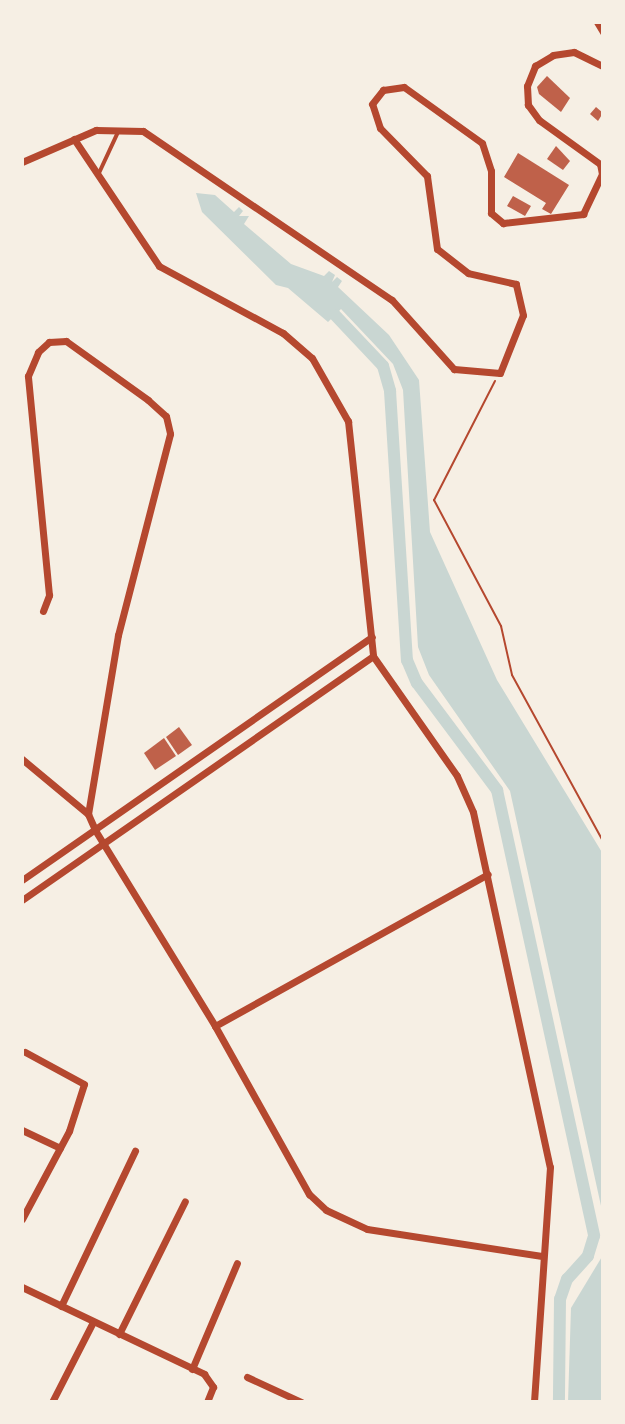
<!DOCTYPE html>
<style>
body{margin:0}
#map{position:relative;width:625px;height:1424px;overflow:hidden;background:#f6efe4;font-family:"Sofia Sans Condensed",sans-serif}
div>[style]{position:absolute}
[style*='--x']{left:calc(var(--x)*1px);top:calc(var(--y)*1px);width:calc(var(--w)*1px);rotate:calc(var(--a)*1deg)}
.water>*{inset:0;background:#c9d6d2}
.canal>*{height:12px;margin:-6px;padding:0 6px;transform-origin:6px;border-radius:6px;background:#c9d6d2}
.building>*{inset:0;background:#bf614a}
.path>*{height:2px;margin:-1px;padding:0 1px;transform-origin:1px;border-radius:1px;background:#b5482f}
.service>*{height:4px;margin:-2px;padding:0 2px;transform-origin:2px;border-radius:2px;background:#b5482f}
.minor>*{height:7px;margin:-3.5px;padding:0 3.5px;transform-origin:3.5px;border-radius:3.5px;background:#b5482f}
span{translate:-50% -50%;white-space:nowrap;text-align:center;line-height:1.15;-webkit-text-stroke:8px #f6efe4;paint-order:stroke}
.frame{position:absolute;inset:0;border:24px solid #f6efe4;pointer-events:none}
</style>
<div id="map">
<div class="water">
<div style="clip-path:polygon(196px 193px,215px 195px,234px 212px,239px 207px,243px 211px,239px 216px,249px 216px,244px 224px,291px 264px,324px 276px,329px 271px,335px 275px,332px 282px,337px 277px,342px 281px,338px 287px,389px 335px,419px 380px,430px 532px,497px 680px,603px 854px,603px 1215px,510px 791px,429px 675px,418px 647px,403px 390px,393px 364px,341px 309px,328px 322px,288px 288px,276px 285px,202px 212px)"></div>
<div style="clip-path:polygon(603px 1255px,603px 1402px,568px 1402px,571px 1308px)"></div>
</div>
<div class="canal">
<div style="--x:335;--y:315;--w:70;--a:46.7"></div>
<div style="--x:383;--y:366;--w:26;--a:74"></div>
<div style="--x:390;--y:391;--w:270;--a:86.4"></div>
<div style="--x:407;--y:660;--w:25;--a:67"></div>
<div style="--x:417;--y:683;--w:134;--a:53.2"></div>
<div style="--x:497;--y:790;--w:456;--a:77.7"></div>
<div style="--x:594;--y:1236;--w:21;--a:107"></div>
<div style="--x:588;--y:1256;--w:31;--a:132"></div>
<div style="--x:567;--y:1279;--w:21;--a:109"></div>
<div style="--x:560;--y:1299;--w:103;--a:90.6"></div>
</div>
<div class="building">
<div style="clip-path:polygon(547px 76px,570px 98px,561px 112px,539px 94px,537px 87px)"></div>
<div style="clip-path:polygon(596px 107px,603px 113px,598px 121px,590px 114px)"></div>
<div style="clip-path:polygon(556px 146px,570px 161px,563px 170px,547px 159px)"></div>
<div style="clip-path:polygon(518px 153px,569px 185px,551px 214px,542px 209px,546px 203px,504px 177px)"></div>
<div style="clip-path:polygon(513px 196px,531px 206px,525px 216px,507px 206px)"></div>
<div style="clip-path:polygon(179px 727px,192px 745px,178px 755px,166px 737px)"></div>
<div style="clip-path:polygon(164px 738px,176px 756px,155px 770px,144px 753px)"></div>
</div>
<div class="path">
<div style="--x:495;--y:381;--w:134;--a:117.1"></div>
<div style="--x:434;--y:500;--w:143;--a:62"></div>
<div style="--x:501;--y:626;--w:50;--a:77.3"></div>
<div style="--x:512;--y:675;--w:189;--a:61.3"></div>
</div>
<div class="service">
<div style="--x:99;--y:173;--w:47;--a:-65.1"></div>
</div>
<div class="minor">
<div style="--x:597;--y:22;--w:12;--a:59"></div>
<div style="--x:74;--y:139;--w:153;--a:56.2"></div>
<div style="--x:159;--y:266;--w:141;--a:28.4"></div>
<div style="--x:283;--y:333;--w:38;--a:41"></div>
<div style="--x:312;--y:358;--w:73;--a:60.3"></div>
<div style="--x:348;--y:421;--w:236;--a:83.9"></div>
<div style="--x:373;--y:656;--w:146;--a:55"></div>
<div style="--x:457;--y:776;--w:39;--a:66"></div>
<div style="--x:473;--y:812;--w:363;--a:77.8"></div>
<div style="--x:550;--y:1167;--w:236;--a:93.9"></div>
<div style="--x:22;--y:162;--w:81;--a:-23.4"></div>
<div style="--x:96;--y:130;--w:47;--a:1.2"></div>
<div style="--x:143;--y:131;--w:301;--a:34.2"></div>
<div style="--x:392;--y:300;--w:93;--a:48.1"></div>
<div style="--x:454;--y:369;--w:46;--a:5"></div>
<div style="--x:500;--y:373;--w:62;--a:-68.4"></div>
<div style="--x:523;--y:315;--w:32;--a:-103"></div>
<div style="--x:516;--y:284;--w:49;--a:-167.1"></div>
<div style="--x:468;--y:273;--w:39;--a:-142"></div>
<div style="--x:437;--y:249;--w:74;--a:-97.8"></div>
<div style="--x:427;--y:176;--w:67;--a:-134.4"></div>
<div style="--x:380;--y:128;--w:25;--a:-108"></div>
<div style="--x:372;--y:104;--w:18;--a:-52"></div>
<div style="--x:383;--y:90;--w:21;--a:-8"></div>
<div style="--x:404;--y:87;--w:96;--a:35.7"></div>
<div style="--x:482;--y:143;--w:29;--a:72"></div>
<div style="--x:491;--y:171;--w:42;--a:90"></div>
<div style="--x:491;--y:213;--w:16;--a:40"></div>
<div style="--x:503;--y:223;--w:81;--a:-6.4"></div>
<div style="--x:583;--y:214;--w:44;--a:-64.6"></div>
<div style="--x:602;--y:174;--w:10;--a:-101"></div>
<div style="--x:600;--y:164;--w:75;--a:-144.2"></div>
<div style="--x:539;--y:120;--w:19;--a:-126"></div>
<div style="--x:528;--y:105;--w:19;--a:-93"></div>
<div style="--x:527;--y:86;--w:22;--a:-68"></div>
<div style="--x:535;--y:66;--w:21;--a:-31"></div>
<div style="--x:553;--y:55;--w:21;--a:-8"></div>
<div style="--x:574;--y:52;--w:32;--a:26"></div>
<div style="--x:43;--y:611;--w:17;--a:-69"></div>
<div style="--x:49;--y:595;--w:220;--a:-95.5"></div>
<div style="--x:28;--y:376;--w:26;--a:-67"></div>
<div style="--x:38;--y:352;--w:15;--a:-42"></div>
<div style="--x:49;--y:342;--w:17;--a:-3"></div>
<div style="--x:66;--y:341;--w:101;--a:35.7"></div>
<div style="--x:148;--y:400;--w:24;--a:42"></div>
<div style="--x:166;--y:416;--w:18;--a:77"></div>
<div style="--x:170;--y:434;--w:208;--a:104.5"></div>
<div style="--x:118;--y:635;--w:181;--a:99.5"></div>
<div style="--x:88;--y:814;--w:17;--a:66"></div>
<div style="--x:95;--y:830;--w:230;--a:58.5"></div>
<div style="--x:215;--y:1026;--w:193;--a:60.8"></div>
<div style="--x:309;--y:1194;--w:23;--a:43"></div>
<div style="--x:326;--y:1210;--w:45;--a:24.9"></div>
<div style="--x:367;--y:1229;--w:177;--a:8.8"></div>
<div style="--x:22;--y:759;--w:86;--a:39.8"></div>
<div style="--x:22;--y:880;--w:426;--a:-34.8"></div>
<div style="--x:22;--y:900;--w:427;--a:-34.8"></div>
<div style="--x:215;--y:1026;--w:312;--a:-29.1"></div>
<div style="--x:22;--y:1130;--w:42;--a:25.3"></div>
<div style="--x:22;--y:1219;--w:100;--a:-61.9"></div>
<div style="--x:69;--y:1131;--w:49;--a:-72.3"></div>
<div style="--x:84;--y:1084;--w:67;--a:-151.5"></div>
<div style="--x:22;--y:1287;--w:202;--a:25.5"></div>
<div style="--x:204;--y:1374;--w:16;--a:55"></div>
<div style="--x:213;--y:1387;--w:16;--a:112"></div>
<div style="--x:61;--y:1306;--w:172;--a:-64.5"></div>
<div style="--x:119;--y:1334;--w:148;--a:-63.6"></div>
<div style="--x:192;--y:1369;--w:115;--a:-67"></div>
<div style="--x:247;--y:1377;--w:60;--a:24.8"></div>
<div style="--x:52;--y:1402;--w:90;--a:-62.9"></div>
</div>
<div class="frame"></div>
</div>
